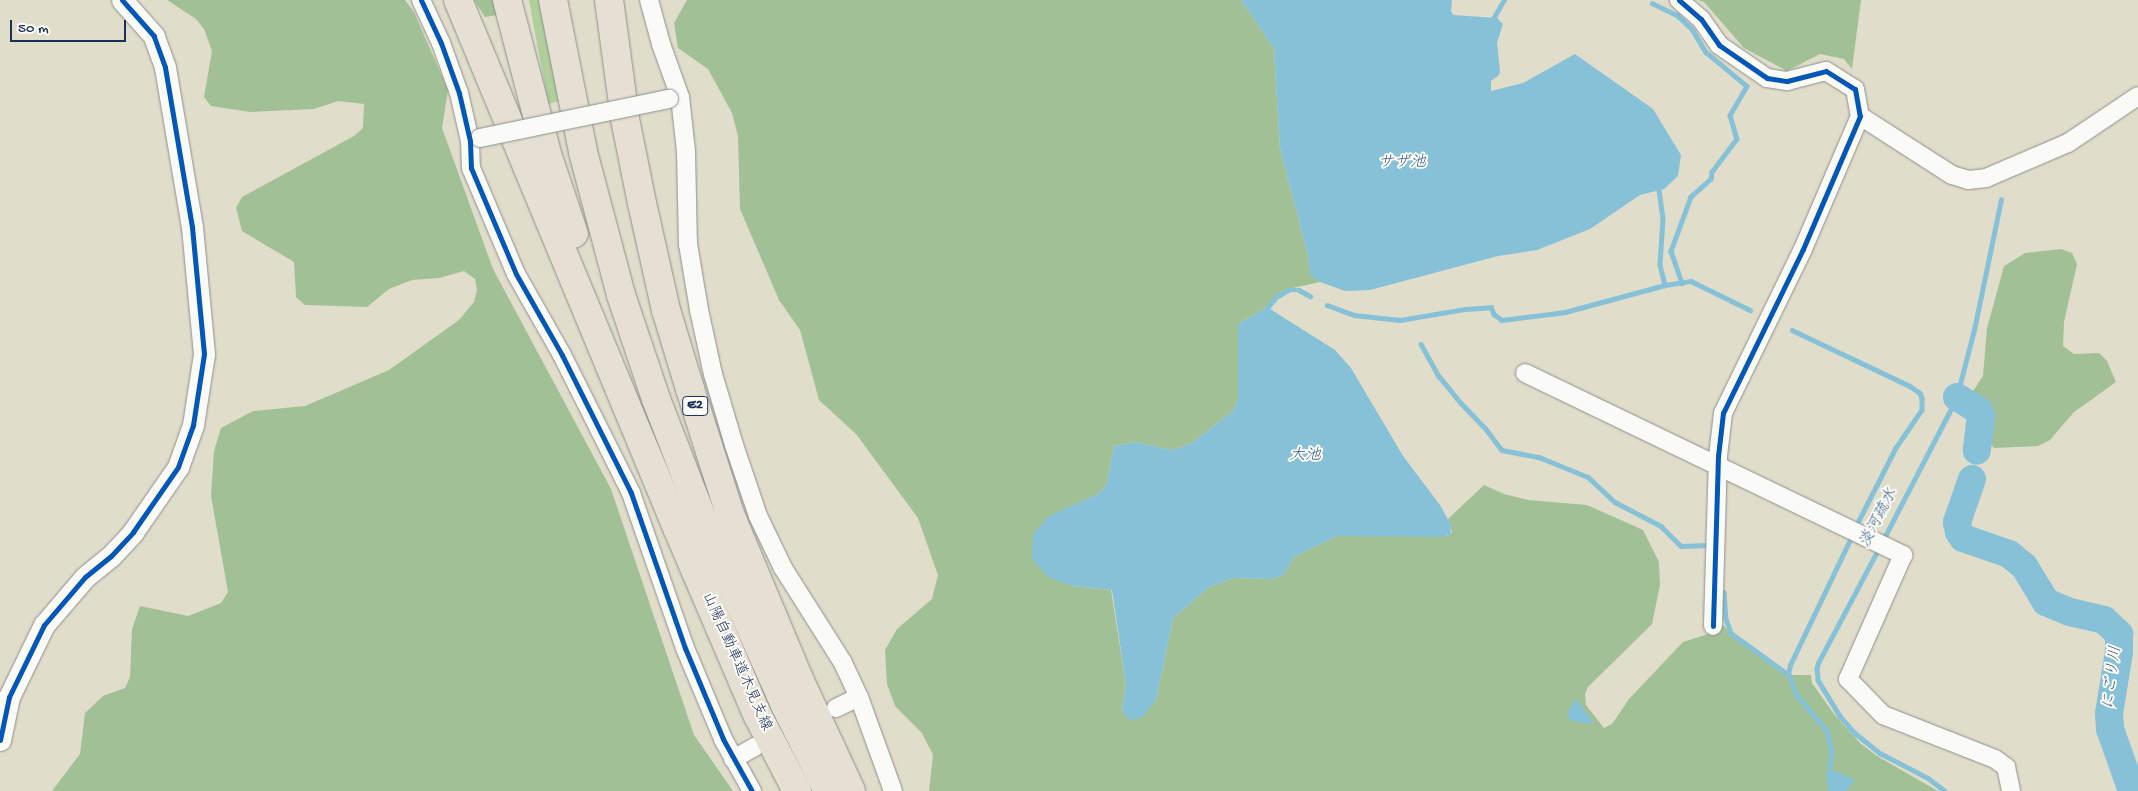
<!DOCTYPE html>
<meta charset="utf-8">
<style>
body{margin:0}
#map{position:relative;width:2138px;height:791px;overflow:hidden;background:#e0ddcb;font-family:"Gochi Hand","Klee One",sans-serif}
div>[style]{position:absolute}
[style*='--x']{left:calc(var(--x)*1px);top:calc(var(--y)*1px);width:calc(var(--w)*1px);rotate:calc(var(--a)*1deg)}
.green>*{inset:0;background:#b1cf9d}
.forest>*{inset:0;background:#a2c095}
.water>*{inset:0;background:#86c1d7}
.stream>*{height:4.5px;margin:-2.25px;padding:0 2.25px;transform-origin:2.25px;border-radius:2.25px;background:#86c1d7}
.river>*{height:28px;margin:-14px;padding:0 14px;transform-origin:14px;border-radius:14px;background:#86c1d7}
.roads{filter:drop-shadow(0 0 1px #8e8f8e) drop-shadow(0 0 1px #8e8f8e)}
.minor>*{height:18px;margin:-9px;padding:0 9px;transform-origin:9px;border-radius:9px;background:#fafaf7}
.tertiary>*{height:21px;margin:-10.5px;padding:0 10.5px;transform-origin:10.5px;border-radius:10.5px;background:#fafaf7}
.motorway>*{height:28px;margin:-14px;padding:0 14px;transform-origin:14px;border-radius:14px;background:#e5e0d3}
.bridges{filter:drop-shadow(0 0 1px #8e8f8e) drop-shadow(0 0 1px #8e8f8e)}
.minor-bridge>*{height:18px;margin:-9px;padding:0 9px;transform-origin:9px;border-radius:9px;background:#fafaf7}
.cycleway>*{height:5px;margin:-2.5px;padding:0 2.5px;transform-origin:2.5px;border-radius:2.5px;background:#0057b8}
span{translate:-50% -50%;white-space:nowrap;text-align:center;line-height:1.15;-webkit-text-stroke:4px #fdfcf7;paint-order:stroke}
.shield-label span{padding:1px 4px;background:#fdfcf7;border:1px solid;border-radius:4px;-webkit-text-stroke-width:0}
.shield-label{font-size:14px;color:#1b2f5e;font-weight:700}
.street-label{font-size:15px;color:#1b2f5e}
.water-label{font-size:16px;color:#335e8a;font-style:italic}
.scale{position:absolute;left:10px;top:20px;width:116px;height:22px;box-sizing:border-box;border:2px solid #1b2f5e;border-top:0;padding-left:6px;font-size:15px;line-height:18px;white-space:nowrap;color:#1b2f5e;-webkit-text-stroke:4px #fdfcf7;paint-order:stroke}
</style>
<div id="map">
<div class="green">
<div style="clip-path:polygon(529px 0,543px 0,559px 101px,548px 104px)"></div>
</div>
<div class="forest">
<div style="clip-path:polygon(167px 0,405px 0,414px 12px,448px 90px,442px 128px,493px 269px,611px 489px,694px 735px,733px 791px,52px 791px,80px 754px,85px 713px,103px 696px,125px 688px,130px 677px,132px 629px,140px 606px,188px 616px,221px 603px,228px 592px,211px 496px,214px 451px,221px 428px,253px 411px,305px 406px,389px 370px,459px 320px,474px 302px,477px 290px,475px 279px,464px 271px,439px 278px,412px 280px,389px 289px,367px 307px,305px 305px,296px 297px,294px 262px,242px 231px,236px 208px,242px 197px,354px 136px,363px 128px,364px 104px,338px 101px,314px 109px,250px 112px,211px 106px,204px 97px,212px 51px,204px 29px,196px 19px)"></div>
<div style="clip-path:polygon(474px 0,494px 0,497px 15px,485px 17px)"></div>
<div style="clip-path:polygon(687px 0,1241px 0,1274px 49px,1280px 149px,1308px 255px,1310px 272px,1320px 282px,1284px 290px,1271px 301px,1267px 307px,1238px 324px,1238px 399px,1234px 410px,1192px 443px,1182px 447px,1171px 450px,1136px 442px,1114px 446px,1107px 483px,1100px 493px,1050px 516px,1072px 586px,1111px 590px,1126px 685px,1122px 710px,1156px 700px,1173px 618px,1209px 587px,1233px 578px,1271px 579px,1283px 575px,1294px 557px,1337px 536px,1448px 536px,1452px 532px,1448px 519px,1484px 485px,1504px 494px,1528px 500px,1587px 505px,1643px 530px,1659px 562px,1660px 585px,1652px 624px,1588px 687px,1585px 694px,1586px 705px,1604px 728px,1612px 724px,1629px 699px,1683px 642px,1711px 633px,1723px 625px,1740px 642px,1779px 671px,1787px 675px,1811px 675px,1812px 683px,1834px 714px,1860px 743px,1877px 756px,1938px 791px,929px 791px,933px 755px,922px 733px,895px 706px,887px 684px,885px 650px,897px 629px,932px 599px,938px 575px,934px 564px,918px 518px,856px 434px,819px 400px,800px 330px,779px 300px,740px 209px,738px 136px,732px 113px,708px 69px,678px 48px,674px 23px)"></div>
<div style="clip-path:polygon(1698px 0,1861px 0,1852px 69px,1844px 59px,1820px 54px,1787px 71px,1744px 48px,1704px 2px)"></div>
<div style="clip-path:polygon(2061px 249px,2072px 253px,2077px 264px,2064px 322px,2063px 346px,2074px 354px,2099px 353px,2107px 361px,2116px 382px,2074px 412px,2050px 440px,2038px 446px,1994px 448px,1960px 411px,1983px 376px,1987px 328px,2004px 266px,2025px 253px)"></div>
</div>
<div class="water">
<div style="clip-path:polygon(1241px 0,1452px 0,1451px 11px,1453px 15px,1497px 18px,1503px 24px,1497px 43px,1500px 71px,1499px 75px,1491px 81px,1491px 91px,1523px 83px,1575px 54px,1653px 109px,1681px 155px,1678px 176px,1664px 189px,1640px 195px,1590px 229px,1537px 250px,1498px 256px,1370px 290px,1345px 291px,1320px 282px,1310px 275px,1308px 255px,1280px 149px,1274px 49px)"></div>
<div style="clip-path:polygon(1267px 307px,1335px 350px,1351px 368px,1403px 456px,1440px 505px,1450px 523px,1451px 534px,1444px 537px,1337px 536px,1294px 557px,1283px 575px,1271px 579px,1233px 578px,1209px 587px,1173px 618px,1156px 700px,1141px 718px,1129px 720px,1122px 710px,1126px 685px,1112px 590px,1072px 586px,1048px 577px,1032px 559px,1033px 534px,1049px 516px,1100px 493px,1107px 483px,1114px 446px,1136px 442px,1171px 450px,1182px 447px,1192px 443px,1234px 410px,1238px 399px,1238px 324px)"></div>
<div style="clip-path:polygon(1576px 698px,1592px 720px,1592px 724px,1575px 722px,1568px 718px,1568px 712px)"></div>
<div style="clip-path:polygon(1828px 768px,1853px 779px,1854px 782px,1846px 791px,1829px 791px,1826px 778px)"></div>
</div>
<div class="stream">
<div style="--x:1652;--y:3;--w:28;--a:26"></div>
<div style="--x:1677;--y:15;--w:21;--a:43"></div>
<div style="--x:1692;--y:29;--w:27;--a:59"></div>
<div style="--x:1706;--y:52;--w:53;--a:39.7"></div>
<div style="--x:1747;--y:86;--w:34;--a:120"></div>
<div style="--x:1730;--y:115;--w:25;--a:74"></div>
<div style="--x:1737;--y:139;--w:41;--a:127.1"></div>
<div style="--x:1712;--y:172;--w:7;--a:98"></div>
<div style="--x:1711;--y:179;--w:27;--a:138"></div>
<div style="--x:1691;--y:197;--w:58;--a:110.3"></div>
<div style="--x:1671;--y:251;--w:34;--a:71"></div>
<div style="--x:1494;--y:17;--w:20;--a:-60"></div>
<div style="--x:1659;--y:190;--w:28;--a:82"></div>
<div style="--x:1663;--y:218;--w:47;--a:93.7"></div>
<div style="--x:1660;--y:265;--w:21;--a:76"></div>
<div style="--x:1327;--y:305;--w:29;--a:20"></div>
<div style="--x:1354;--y:315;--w:46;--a:6.2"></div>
<div style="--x:1400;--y:320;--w:66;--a:-9.6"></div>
<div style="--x:1465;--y:309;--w:26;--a:-4"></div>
<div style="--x:1491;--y:307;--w:8;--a:67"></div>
<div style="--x:1494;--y:314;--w:10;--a:37"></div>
<div style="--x:1502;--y:320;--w:64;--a:-7.2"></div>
<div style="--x:1565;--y:312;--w:104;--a:-15.1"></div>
<div style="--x:1665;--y:285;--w:26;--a:-9"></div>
<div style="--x:1691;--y:281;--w:66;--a:26.2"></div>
<div style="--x:1268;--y:307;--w:13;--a:-51"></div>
<div style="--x:1276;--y:297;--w:14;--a:-30"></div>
<div style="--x:1288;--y:290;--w:11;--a:0"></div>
<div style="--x:1299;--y:290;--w:13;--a:29"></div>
<div style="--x:1792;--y:330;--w:131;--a:25.4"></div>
<div style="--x:1910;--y:386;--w:12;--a:35"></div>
<div style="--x:1920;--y:393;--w:5;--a:68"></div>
<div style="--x:1922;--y:398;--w:12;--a:90"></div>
<div style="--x:1922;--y:410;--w:46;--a:124.4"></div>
<div style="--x:1896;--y:448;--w:82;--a:116.9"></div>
<div style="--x:1421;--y:344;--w:37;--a:61"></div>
<div style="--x:1439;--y:376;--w:35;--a:51"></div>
<div style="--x:1461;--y:403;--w:36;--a:46"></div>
<div style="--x:1486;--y:429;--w:26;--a:53"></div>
<div style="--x:1502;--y:450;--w:38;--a:11"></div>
<div style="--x:1539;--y:457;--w:53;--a:22.2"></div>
<div style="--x:1588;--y:477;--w:37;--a:43"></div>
<div style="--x:1615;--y:502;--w:52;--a:27.6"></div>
<div style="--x:1661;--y:526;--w:28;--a:45"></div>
<div style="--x:1681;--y:546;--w:27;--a:-2"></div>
<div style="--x:1883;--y:540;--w:159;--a:-62.6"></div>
<div style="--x:1956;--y:399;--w:71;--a:-75.4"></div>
<div style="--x:1974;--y:330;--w:133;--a:-78.3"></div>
<div style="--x:1880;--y:547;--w:130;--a:117.9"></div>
<div style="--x:1819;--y:662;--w:6;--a:108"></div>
<div style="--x:1817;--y:668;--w:12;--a:85"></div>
<div style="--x:1818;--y:680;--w:42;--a:58.6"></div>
<div style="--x:1840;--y:716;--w:23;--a:49"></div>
<div style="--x:1855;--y:733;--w:32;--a:39"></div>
<div style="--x:1880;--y:753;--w:54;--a:27.5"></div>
<div style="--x:1928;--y:778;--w:21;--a:37"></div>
<div style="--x:1724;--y:592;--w:27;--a:86"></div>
<div style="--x:1726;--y:619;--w:15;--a:70"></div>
<div style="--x:1731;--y:633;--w:72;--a:35.9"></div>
<div style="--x:1789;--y:675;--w:22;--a:68"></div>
<div style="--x:1797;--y:695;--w:47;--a:50.2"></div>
<div style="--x:1827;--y:731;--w:22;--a:77"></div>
<div style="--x:1832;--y:752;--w:15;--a:98"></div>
<div style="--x:1788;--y:674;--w:9;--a:-77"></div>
<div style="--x:1790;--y:665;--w:139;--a:-64.4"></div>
</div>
<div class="river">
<div style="--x:1957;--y:397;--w:25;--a:32"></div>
<div style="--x:1978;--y:410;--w:7;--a:63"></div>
<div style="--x:1981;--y:416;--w:35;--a:97"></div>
<div style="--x:1972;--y:479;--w:46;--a:109.2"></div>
<div style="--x:1957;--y:522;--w:10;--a:79"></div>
<div style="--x:1959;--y:532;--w:7;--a:56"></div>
<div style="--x:1963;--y:538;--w:49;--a:19.2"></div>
<div style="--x:2009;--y:554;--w:19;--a:39"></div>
<div style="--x:2024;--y:566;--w:42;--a:58.6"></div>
<div style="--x:2046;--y:602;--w:26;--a:23"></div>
<div style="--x:2070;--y:612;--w:35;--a:13"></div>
<div style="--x:2104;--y:620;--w:21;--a:43"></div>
<div style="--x:2119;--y:634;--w:18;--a:90"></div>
<div style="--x:2119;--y:652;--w:63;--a:99.2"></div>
<div style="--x:2109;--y:714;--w:15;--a:86"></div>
<div style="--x:2110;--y:729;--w:66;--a:70.5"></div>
</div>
<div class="roads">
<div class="minor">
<div style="--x:421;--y:0;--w:47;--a:65.1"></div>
<div style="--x:441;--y:43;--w:53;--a:70.2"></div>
<div style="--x:459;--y:93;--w:49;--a:77.1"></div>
<div style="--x:470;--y:141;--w:27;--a:88"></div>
<div style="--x:471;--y:168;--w:115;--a:67"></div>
<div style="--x:516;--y:274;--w:93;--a:60.4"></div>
<div style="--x:562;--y:355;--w:154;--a:63.4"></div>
<div style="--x:631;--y:493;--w:164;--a:70.8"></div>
<div style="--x:685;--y:648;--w:99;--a:67.3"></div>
<div style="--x:723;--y:739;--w:60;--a:60.9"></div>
<div style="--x:649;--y:0;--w:46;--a:74.7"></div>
<div style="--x:661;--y:44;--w:56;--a:70.3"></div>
<div style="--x:680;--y:97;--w:54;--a:83.7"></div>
<div style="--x:686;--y:151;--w:93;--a:88.8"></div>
<div style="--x:688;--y:244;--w:67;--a:80.5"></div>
<div style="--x:699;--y:310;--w:66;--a:77.7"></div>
<div style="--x:713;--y:374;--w:74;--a:73.5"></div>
<div style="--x:734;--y:445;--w:75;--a:71.3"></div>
<div style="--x:758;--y:516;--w:58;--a:64.3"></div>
<div style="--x:783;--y:568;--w:112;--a:57.7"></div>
<div style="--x:843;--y:663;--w:38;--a:65"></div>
<div style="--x:859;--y:697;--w:100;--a:70.1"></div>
<div style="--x:1679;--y:0;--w:29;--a:41"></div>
<div style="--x:1701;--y:19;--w:32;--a:55"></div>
<div style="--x:1719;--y:45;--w:58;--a:34.5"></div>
<div style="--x:1767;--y:78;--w:20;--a:9"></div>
<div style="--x:1787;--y:81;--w:40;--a:-14.4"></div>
<div style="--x:1826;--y:71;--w:34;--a:32"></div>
<div style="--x:1855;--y:89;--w:27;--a:80"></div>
<div style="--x:1860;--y:116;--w:145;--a:113.2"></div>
<div style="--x:1803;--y:249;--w:182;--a:116"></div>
<div style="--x:1723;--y:413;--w:43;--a:96.6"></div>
<div style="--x:1718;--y:456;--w:170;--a:91.7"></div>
<div style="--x:1860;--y:116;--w:109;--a:32.7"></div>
<div style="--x:1952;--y:175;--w:17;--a:17"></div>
<div style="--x:1968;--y:180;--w:18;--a:-6"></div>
<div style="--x:1986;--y:178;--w:89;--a:-23.1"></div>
<div style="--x:2068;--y:143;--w:84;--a:-33.9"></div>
<div style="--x:1525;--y:373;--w:420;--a:25.7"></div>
<div style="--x:1903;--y:555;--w:136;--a:113.9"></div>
<div style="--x:1848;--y:679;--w:50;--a:45.8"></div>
<div style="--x:1883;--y:715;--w:120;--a:21.4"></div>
<div style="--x:1995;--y:759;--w:14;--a:36"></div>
<div style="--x:2006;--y:767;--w:25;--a:78"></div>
<div style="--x:836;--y:708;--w:25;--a:-26"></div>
<div style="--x:733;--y:759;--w:25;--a:-29"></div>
</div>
<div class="tertiary">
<div style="--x:0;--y:740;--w:44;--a:-78.2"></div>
<div style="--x:9;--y:697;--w:80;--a:-64.1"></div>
<div style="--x:44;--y:625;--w:63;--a:-49.5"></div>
<div style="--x:85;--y:577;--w:33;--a:-39"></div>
<div style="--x:111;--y:556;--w:33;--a:-47"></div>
<div style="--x:133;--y:532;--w:79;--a:-55.3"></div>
<div style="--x:178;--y:467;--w:45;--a:-70.3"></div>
<div style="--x:193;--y:425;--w:72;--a:-81.2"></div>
<div style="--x:204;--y:354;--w:128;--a:-95.4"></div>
<div style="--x:192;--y:227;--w:162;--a:-99.6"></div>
<div style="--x:165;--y:67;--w:33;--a:-110"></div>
<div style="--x:154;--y:36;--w:48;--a:-131.6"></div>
</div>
<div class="motorway">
<div style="--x:458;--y:0;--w:574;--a:67.46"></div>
<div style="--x:678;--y:530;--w:200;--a:66.8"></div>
<div style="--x:757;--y:714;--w:87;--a:62.5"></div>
<div style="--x:507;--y:0;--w:159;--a:75.4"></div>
<div style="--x:547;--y:154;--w:84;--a:71.4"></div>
<div style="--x:553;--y:0;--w:155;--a:78.8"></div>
<div style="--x:583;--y:152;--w:148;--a:75.1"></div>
<div style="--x:621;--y:295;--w:110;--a:71.4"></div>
<div style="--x:656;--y:399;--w:133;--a:68.8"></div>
<div style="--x:704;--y:523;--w:199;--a:66"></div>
<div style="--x:785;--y:705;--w:96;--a:63.4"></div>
<div style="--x:609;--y:0;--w:120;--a:82.3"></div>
<div style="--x:625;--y:119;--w:86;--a:78.6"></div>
<div style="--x:642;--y:203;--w:110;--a:77.4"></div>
<div style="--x:666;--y:310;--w:83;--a:73.1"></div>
<div style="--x:690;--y:389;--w:131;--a:72.3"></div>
<div style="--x:730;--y:514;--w:181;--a:67.3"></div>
<div style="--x:800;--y:681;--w:121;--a:65.1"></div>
</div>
</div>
<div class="bridges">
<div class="minor-bridge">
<div style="--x:480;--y:138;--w:193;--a:-11.7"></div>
</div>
</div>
<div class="cycleway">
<div style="--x:421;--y:0;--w:47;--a:65.1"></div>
<div style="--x:441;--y:43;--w:53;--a:70.2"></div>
<div style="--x:459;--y:93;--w:49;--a:77.1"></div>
<div style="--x:470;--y:141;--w:27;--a:88"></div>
<div style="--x:471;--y:168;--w:115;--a:67"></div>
<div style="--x:516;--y:274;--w:93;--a:60.4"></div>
<div style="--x:562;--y:355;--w:154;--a:63.4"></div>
<div style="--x:631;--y:493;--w:164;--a:70.8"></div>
<div style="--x:685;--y:648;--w:99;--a:67.3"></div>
<div style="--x:723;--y:739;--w:60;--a:60.9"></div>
<div style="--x:1679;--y:0;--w:29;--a:41"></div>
<div style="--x:1701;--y:19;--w:32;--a:55"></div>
<div style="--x:1719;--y:45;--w:58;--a:34.5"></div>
<div style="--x:1767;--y:78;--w:20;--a:9"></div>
<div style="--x:1787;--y:81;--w:40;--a:-14.4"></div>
<div style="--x:1826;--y:71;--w:34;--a:32"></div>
<div style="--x:1855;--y:89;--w:27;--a:80"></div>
<div style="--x:1860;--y:116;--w:145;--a:113.2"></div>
<div style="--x:1803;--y:249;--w:182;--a:116"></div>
<div style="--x:1723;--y:413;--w:43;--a:96.6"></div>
<div style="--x:1718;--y:456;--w:170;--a:91.7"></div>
<div style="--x:0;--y:740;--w:44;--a:-78.2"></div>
<div style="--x:9;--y:697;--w:80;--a:-64.1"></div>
<div style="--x:44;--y:625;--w:63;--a:-49.5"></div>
<div style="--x:85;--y:577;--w:33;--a:-39"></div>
<div style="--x:111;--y:556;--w:33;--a:-47"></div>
<div style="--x:133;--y:532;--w:79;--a:-55.3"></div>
<div style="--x:178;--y:467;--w:45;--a:-70.3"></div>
<div style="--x:193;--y:425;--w:72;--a:-81.2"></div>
<div style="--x:204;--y:354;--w:128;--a:-95.4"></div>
<div style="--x:192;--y:227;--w:162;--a:-99.6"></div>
<div style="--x:165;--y:67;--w:33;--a:-110"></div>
<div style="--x:154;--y:36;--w:48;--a:-131.6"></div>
</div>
<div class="shield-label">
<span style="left:695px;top:406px">E2</span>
</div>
<div class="street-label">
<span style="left:736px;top:662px;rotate:66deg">山陽自動車道木見支線</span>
</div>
<div class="water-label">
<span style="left:1402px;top:164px">サザ池</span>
<span style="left:1305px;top:457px">大池</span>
<span style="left:1880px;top:519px;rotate:-63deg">淡河疏水</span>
<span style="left:2114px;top:678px;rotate:-83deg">にごり川</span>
</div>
<div class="scale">50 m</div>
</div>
